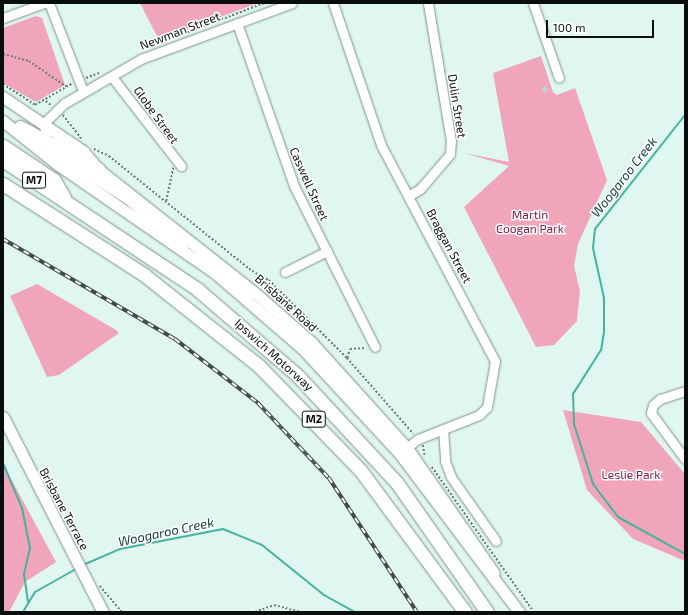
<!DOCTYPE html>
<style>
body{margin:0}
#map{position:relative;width:688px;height:615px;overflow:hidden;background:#e0f6f1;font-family:"Exo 2",sans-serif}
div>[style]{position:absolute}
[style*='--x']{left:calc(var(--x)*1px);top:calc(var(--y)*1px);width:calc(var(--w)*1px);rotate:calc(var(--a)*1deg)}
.green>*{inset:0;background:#f1a5bb}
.stream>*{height:2px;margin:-1px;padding:0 1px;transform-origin:1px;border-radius:1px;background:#47b2a0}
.building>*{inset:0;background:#bed4cf}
.path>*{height:1.5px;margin-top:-0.75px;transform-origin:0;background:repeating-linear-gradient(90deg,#6f7d7a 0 2px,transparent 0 4px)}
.roads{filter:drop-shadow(0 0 1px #7e928d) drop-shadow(0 0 1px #7e928d)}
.minor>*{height:9px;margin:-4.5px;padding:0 4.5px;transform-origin:4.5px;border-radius:4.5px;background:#fff}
.major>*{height:11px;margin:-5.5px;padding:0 5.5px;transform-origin:5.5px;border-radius:5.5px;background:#fff}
.highway>*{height:13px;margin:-6.5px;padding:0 6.5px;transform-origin:6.5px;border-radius:6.5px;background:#fff}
.rail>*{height:3.5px;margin-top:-1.75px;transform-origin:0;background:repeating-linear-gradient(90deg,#fff 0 6px,#414c4a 0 12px);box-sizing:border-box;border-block:1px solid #414c4a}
span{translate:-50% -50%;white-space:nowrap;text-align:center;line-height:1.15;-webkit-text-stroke:3px #fff;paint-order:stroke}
.shield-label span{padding:1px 3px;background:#fff;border:1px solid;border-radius:3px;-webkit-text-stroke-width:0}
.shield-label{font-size:11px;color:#070e0d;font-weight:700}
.street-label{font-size:12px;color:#070e0d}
.park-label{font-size:12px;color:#7f2046}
.water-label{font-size:13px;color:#0b3c34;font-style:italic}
.frame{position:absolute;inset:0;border:4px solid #070e0d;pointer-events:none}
.scale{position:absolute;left:546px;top:20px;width:108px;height:18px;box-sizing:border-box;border:2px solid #070e0d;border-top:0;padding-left:5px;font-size:12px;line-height:14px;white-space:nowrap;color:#070e0d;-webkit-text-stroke:3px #fff;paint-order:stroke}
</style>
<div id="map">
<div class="green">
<div style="clip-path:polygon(140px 3px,258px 3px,159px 40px)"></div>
<div style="clip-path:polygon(36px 16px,42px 18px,65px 85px,36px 102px,3px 83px,3px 28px)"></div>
<div style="clip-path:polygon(541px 56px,553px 92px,557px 95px,575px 88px,607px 180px,578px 244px,574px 266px,580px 291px,577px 321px,554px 345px,536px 347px,464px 207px,509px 166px,464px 153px,509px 162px,493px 73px)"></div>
<div style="clip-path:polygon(37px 284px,116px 330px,119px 333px,59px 375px,47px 377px,10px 296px)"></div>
<div style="clip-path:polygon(563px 410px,641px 422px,685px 474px,685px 561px,633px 539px,587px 490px)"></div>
<div style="clip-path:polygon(3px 464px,56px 562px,25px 582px,9px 612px,3px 612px)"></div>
</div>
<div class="stream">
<div style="--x:685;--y:115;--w:145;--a:128.3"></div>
<div style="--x:595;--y:229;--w:19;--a:96"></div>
<div style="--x:593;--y:248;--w:51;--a:77.6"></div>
<div style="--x:604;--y:298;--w:34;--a:90"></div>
<div style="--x:604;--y:332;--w:18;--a:99"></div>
<div style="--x:601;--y:350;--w:52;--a:122.5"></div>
<div style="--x:573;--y:394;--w:30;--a:88"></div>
<div style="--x:574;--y:424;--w:63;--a:72.4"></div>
<div style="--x:593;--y:484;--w:41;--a:52.9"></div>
<div style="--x:618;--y:517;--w:77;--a:28.9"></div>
<div style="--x:3;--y:463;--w:49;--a:67.1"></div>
<div style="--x:22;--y:508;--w:41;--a:78.7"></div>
<div style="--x:30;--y:548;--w:27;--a:103"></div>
<div style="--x:24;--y:574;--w:28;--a:82"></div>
<div style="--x:83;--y:565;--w:40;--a:-23.4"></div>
<div style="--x:120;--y:549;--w:105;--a:-11"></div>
<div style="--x:223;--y:529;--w:42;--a:22.3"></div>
<div style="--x:262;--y:545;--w:80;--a:38.9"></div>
<div style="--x:324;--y:595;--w:35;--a:29"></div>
<div style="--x:23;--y:612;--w:23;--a:-59"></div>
<div style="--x:35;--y:592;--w:47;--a:-29.3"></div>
</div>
<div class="building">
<div style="clip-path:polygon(546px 86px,548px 91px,544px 93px,541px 88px)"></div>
</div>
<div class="path">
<div style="--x:165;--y:41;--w:106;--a:-21"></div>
<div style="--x:3;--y:54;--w:27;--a:15"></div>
<div style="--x:29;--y:61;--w:46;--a:34.4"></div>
<div style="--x:86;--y:78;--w:14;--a:-21"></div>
<div style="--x:3;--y:84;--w:38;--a:33"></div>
<div style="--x:35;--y:105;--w:44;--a:-30.1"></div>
<div style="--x:46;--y:101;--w:6;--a:39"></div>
<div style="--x:63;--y:115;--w:31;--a:52"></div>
<div style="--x:94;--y:149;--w:17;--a:25"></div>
<div style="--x:109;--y:156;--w:184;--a:38.8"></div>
<div style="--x:252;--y:271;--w:19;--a:28"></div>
<div style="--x:269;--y:280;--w:110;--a:45"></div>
<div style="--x:347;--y:358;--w:100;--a:48.7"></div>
<div style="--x:166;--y:201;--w:35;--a:-78"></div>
<div style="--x:347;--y:358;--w:9;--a:-72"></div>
<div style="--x:350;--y:349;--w:16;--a:-4"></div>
<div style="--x:423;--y:445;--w:11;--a:80"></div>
<div style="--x:432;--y:467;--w:177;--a:54.9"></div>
<div style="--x:100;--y:586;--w:34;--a:50"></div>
<div style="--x:255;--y:612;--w:20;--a:-20"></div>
<div style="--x:274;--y:605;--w:27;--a:15"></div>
</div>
<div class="roads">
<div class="minor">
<div style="--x:49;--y:3;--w:94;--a:68.9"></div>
<div style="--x:333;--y:3;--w:150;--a:71.3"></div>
<div style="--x:381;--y:145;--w:244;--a:62.2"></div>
<div style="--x:495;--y:361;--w:47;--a:99.9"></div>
<div style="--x:487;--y:407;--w:11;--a:135"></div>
<div style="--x:479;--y:415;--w:66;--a:158.5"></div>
<div style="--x:418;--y:439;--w:20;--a:143"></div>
<div style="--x:533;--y:3;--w:79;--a:70.9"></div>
<div style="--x:3;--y:18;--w:44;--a:-20.1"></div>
<div style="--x:237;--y:23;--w:173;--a:70.7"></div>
<div style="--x:294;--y:186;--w:180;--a:63.3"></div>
<div style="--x:112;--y:77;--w:113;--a:52.2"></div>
<div style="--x:44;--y:123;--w:29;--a:-44"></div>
<div style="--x:65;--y:103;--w:88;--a:-30.1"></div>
<div style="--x:141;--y:59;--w:161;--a:-20.3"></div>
<div style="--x:44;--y:123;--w:16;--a:83"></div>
<div style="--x:46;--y:139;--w:15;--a:58"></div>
<div style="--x:54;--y:152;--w:87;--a:32.8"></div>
<div style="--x:127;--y:199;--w:67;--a:38.9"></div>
<div style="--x:179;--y:241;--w:10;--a:61"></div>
<div style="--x:408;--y:196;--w:14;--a:-30"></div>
<div style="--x:420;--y:189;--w:46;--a:-49.4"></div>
<div style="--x:450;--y:154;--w:13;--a:-86"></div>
<div style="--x:451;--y:141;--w:140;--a:-99.5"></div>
<div style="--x:285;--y:272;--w:47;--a:-26.6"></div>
<div style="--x:685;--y:391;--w:26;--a:162"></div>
<div style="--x:660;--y:399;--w:9;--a:139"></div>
<div style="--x:653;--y:405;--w:8;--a:104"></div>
<div style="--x:651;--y:413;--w:57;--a:53.5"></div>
<div style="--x:443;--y:429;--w:32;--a:86"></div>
<div style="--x:445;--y:461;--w:17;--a:69"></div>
<div style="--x:451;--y:477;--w:78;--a:54.9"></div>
</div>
<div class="major">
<div style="--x:3;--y:97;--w:97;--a:34"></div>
<div style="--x:83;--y:151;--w:23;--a:50"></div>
<div style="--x:98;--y:169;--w:199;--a:38.3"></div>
<div style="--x:254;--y:292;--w:77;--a:41.3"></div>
<div style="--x:312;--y:343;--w:142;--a:47.9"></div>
<div style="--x:407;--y:448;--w:152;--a:55.2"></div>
<div style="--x:3;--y:121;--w:69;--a:38.5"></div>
<div style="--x:57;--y:164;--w:192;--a:34.6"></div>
<div style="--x:215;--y:273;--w:115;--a:40.8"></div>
<div style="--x:302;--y:348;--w:144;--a:47.2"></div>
<div style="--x:400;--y:454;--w:198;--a:53"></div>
<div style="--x:3;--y:417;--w:219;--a:62.9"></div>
</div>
<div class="highway">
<div style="--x:20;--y:127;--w:89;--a:28.3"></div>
<div style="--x:3;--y:146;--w:61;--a:33.7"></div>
<div style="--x:54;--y:180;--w:20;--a:60"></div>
<div style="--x:3;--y:160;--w:233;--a:33.6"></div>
<div style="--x:197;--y:289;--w:132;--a:40.7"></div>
<div style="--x:297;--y:375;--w:147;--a:47.2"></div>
<div style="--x:397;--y:483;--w:157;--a:55.1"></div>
<div style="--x:3;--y:184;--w:166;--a:32.7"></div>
<div style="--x:143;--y:274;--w:148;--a:38.4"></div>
<div style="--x:259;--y:366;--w:146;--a:45.8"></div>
<div style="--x:361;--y:471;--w:175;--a:53.6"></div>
</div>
</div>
<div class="rail">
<div style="--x:3;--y:239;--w:199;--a:30.2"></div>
<div style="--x:175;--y:339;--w:105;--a:37.6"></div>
<div style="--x:258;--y:403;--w:103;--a:46.6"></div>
<div style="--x:329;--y:478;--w:160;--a:56.7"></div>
</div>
<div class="shield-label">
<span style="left:34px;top:180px">M7</span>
<span style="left:314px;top:419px">M2</span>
</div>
<div class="street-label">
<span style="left:180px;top:31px;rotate:-21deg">Newman Street</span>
<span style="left:457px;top:106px;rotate:81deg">Dulin Street</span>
<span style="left:156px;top:115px;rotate:54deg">Globe Street</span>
<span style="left:309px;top:184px;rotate:66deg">Caswell Street</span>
<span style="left:449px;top:246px;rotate:62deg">Braggan Street</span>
<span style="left:286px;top:303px;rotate:42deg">Brisbane Road</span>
<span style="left:274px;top:355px;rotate:42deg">Ipswich Motorway</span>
<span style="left:64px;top:509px;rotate:62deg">Brisbane Terrace</span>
</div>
<div class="park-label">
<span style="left:530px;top:222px">Martin<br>Coogan Park</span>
<span style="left:631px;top:475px">Leslie Park</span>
</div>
<div class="water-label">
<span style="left:624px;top:177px;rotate:-52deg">Woogaroo Creek</span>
<span style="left:166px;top:532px;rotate:-12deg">Woogaroo Creek</span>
</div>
<div class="frame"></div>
<div class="scale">100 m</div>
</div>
